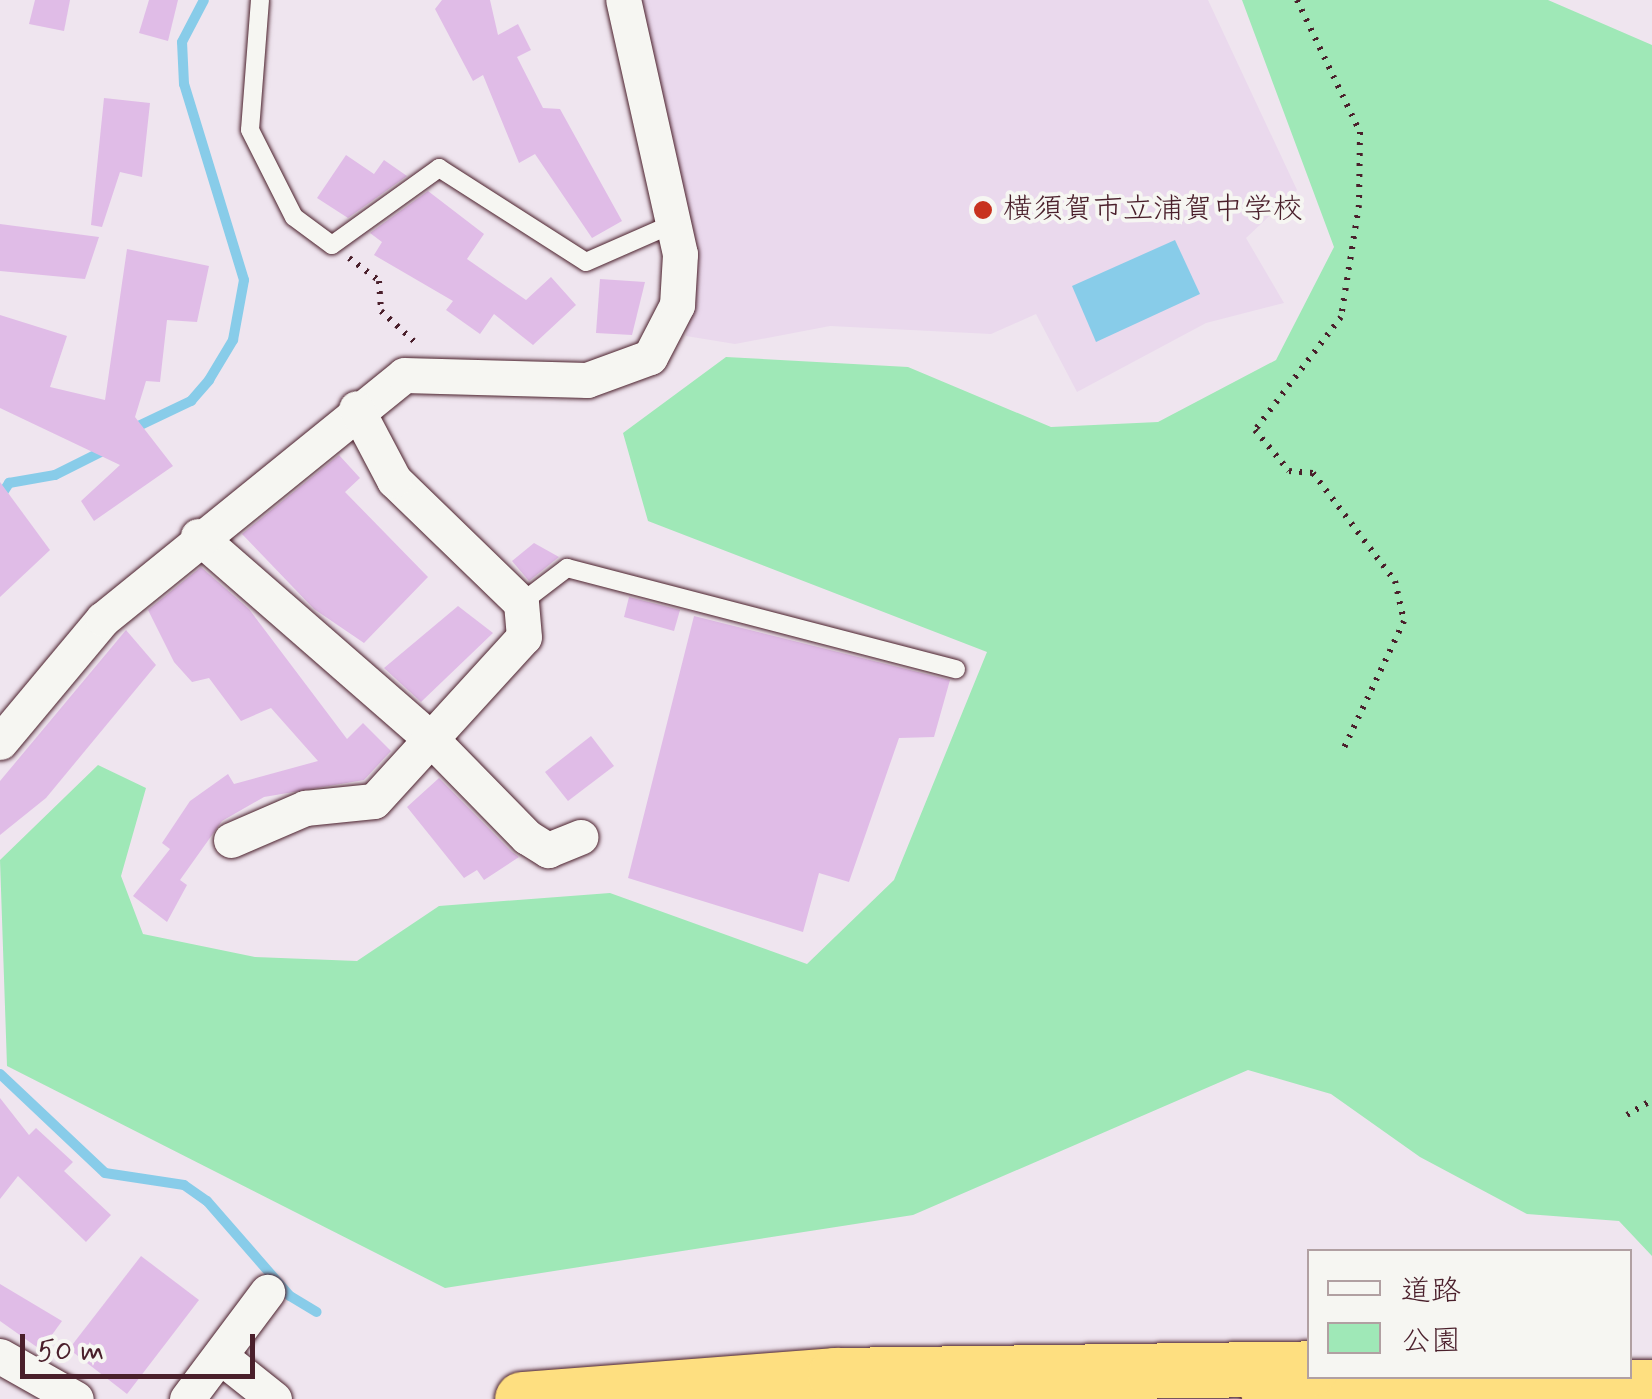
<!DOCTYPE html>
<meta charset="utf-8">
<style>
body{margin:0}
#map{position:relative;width:1652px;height:1399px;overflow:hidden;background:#efe5ef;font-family:Mynerve,"Klee One",sans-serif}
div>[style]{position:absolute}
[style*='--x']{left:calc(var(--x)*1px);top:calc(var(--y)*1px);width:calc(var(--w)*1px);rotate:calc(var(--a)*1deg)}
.built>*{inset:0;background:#ead9ed}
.green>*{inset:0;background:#9fe8b7}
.water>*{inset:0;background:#88cce9}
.stream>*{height:10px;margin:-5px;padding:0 5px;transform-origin:5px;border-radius:5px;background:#88cce9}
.building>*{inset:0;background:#e0bce7}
.path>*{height:6px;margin-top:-3px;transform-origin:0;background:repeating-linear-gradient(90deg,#4a1f2b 0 2.5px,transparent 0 10.5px)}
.roads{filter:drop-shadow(0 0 2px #4a1f2b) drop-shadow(0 0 2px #4a1f2b)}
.lane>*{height:18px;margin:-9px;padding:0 9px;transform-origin:9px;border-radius:9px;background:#f6f6f2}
.street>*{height:35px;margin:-17.5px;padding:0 17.5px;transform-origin:17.5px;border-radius:17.5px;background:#f6f6f2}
.highway>*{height:55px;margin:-27.5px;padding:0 27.5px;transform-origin:27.5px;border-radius:27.5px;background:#fedf80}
.dots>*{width:28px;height:28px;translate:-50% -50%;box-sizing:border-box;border:5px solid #f6f6f2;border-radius:50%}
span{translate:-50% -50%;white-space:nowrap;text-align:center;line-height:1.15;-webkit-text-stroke:8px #f6f6f2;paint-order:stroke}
.poi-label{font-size:30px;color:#4a1f2b}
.left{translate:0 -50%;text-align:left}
.legend{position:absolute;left:1307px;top:1249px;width:325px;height:130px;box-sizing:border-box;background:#f6f6f2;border:2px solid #b1a0a2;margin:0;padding:12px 18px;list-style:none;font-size:30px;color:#4a1f2b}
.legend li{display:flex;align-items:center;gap:20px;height:50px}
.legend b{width:50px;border:2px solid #b1a0a2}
.scale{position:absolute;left:20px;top:1334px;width:235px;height:45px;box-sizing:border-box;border:5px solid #4a1f2b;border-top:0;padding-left:12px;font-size:30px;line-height:35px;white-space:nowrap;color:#4a1f2b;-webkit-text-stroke:8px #f6f6f2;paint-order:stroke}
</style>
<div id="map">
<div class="built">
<div style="clip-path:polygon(639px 0,1208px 0,1297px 190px,1246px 238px,1284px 303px,1206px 323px,1077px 392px,1036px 314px,991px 334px,830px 326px,735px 344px,686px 336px,693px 230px)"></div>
</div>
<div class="green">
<div style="clip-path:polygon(1242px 0,1548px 0,1652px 45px,1652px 1256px,1619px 1221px,1527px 1214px,1420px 1157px,1331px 1094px,1248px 1070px,913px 1215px,445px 1288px,7px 1066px,0 860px,98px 765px,146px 788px,121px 876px,143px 934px,255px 957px,357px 961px,439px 906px,610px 893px,807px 964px,894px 880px,987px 652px,648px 521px,623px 433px,726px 357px,908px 367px,1051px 427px,1158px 422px,1276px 360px,1334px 247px)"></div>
</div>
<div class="water">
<div style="clip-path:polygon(1175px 240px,1200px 294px,1096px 342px,1072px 286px)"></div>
</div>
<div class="stream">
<div style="--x:130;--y:430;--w:68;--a:-25.4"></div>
<div style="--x:191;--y:401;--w:28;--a:-49"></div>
<div style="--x:209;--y:380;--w:47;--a:-59"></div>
<div style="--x:233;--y:340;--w:61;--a:-79.6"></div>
<div style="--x:244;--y:280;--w:205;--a:-107"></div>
<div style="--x:184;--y:84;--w:42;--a:-92.7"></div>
<div style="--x:182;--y:42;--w:47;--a:-62.4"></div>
<div style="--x:0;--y:497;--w:17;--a:-57"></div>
<div style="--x:9;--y:483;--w:47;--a:-9.9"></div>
<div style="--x:55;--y:475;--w:60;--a:-26.6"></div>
<div style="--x:0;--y:1074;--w:144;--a:43.3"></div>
<div style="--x:105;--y:1173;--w:80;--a:8.6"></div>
<div style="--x:184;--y:1185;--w:28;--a:35"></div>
<div style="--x:207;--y:1201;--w:126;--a:48.9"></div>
<div style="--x:290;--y:1296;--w:31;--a:31"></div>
</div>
<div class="building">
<div style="clip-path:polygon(35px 0,70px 0,64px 31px,29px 24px)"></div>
<div style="clip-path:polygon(149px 0,178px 0,168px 41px,139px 33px)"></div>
<div style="clip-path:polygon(442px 0,490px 0,498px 35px,518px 24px,531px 50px,517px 57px,543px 108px,560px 109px,622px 221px,592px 238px,535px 154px,519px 163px,483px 75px,473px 81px,435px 9px)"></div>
<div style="clip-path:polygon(104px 98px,150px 103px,142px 177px,120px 172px,102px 227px,91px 225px)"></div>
<div style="clip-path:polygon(346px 155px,374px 174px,384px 160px,407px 176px,348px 218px,317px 198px)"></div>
<div style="clip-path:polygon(428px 191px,484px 234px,467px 259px,526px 300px,551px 277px,576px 305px,533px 345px,494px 314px,480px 334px,446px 310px,453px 301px,374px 255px,382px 242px,370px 233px)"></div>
<div style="clip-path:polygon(0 224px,99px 237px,85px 279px,0 271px)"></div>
<div style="clip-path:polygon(127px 249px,209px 266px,197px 322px,167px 320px,160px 382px,146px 381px,135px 417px,173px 466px,94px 521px,81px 501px,120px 465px,0 408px,0 315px,67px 336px,50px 387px,105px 400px)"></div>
<div style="clip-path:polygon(600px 279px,645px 282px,632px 335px,596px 333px)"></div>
<div style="clip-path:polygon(339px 455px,360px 478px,345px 492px,428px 577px,364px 643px,314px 609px,242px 534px)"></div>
<div style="clip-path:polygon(0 482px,50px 550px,0 597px)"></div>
<div style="clip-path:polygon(534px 543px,559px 557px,529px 581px,512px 561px)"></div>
<div style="clip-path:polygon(201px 567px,249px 609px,347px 739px,363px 723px,391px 751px,364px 780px,264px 797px,222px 821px,180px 880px,187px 885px,167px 922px,133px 896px,170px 849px,162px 843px,190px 801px,228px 774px,234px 784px,318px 761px,271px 708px,241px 721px,209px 678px,192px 682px,174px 662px,148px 610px)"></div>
<div style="clip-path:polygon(629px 597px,680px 610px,674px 631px,624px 617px)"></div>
<div style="clip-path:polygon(458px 606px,493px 633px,421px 702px,384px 668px)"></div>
<div style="clip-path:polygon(694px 616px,950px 680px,934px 737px,899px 738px,849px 882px,819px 873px,803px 932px,628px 878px)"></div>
<div style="clip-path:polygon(126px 630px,156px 665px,46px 798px,0 835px,0 781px)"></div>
<div style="clip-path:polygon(591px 736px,614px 766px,568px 801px,545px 772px)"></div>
<div style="clip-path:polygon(439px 778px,512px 852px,519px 857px,484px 880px,477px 870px,464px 878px,407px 807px)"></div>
<div style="clip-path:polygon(0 1098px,29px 1135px,36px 1128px,73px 1162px,64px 1171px,111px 1215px,86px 1242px,18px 1176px,0 1199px)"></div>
<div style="clip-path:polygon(141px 1256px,199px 1300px,127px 1394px,69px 1349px)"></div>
<div style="clip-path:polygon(0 1284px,62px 1321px,41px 1350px,0 1321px)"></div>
</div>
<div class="path">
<div style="--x:1297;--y:0;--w:146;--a:64.5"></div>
<div style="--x:1360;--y:132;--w:73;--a:90.8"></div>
<div style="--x:1359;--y:205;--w:113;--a:99.1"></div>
<div style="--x:1341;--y:317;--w:142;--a:127.3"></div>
<div style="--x:1255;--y:430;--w:53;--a:50.3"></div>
<div style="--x:1289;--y:471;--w:24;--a:5"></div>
<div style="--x:1313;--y:473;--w:136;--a:52.8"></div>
<div style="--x:1395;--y:581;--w:41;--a:77.3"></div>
<div style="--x:1404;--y:621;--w:143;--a:115.3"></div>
<div style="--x:349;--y:258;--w:38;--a:37"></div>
<div style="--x:379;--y:281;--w:30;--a:86"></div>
<div style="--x:381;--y:311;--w:49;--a:42.5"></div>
<div style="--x:1627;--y:1115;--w:29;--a:-31"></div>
</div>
<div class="roads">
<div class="lane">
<div style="--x:260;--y:0;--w:130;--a:94.4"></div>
<div style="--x:250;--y:130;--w:97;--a:63.2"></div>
<div style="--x:294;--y:217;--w:47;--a:36.4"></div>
<div style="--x:332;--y:245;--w:132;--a:-35.7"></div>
<div style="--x:439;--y:168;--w:174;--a:32.6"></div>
<div style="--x:586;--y:262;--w:97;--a:-23.7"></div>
<div style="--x:521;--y:603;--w:58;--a:-37.3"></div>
<div style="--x:567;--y:568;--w:402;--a:14.6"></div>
</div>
<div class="street">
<div style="--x:198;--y:536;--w:310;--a:41.1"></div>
<div style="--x:432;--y:740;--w:136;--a:45.6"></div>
<div style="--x:527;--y:837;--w:25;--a:32"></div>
<div style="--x:548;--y:850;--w:35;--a:-22"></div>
<div style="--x:0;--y:742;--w:160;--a:-50.1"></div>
<div style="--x:103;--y:619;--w:387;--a:-39"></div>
<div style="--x:404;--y:375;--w:183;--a:1.6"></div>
<div style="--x:587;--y:380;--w:67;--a:-20.1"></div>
<div style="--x:650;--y:357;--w:59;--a:-62.6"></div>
<div style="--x:677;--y:305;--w:51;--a:-86.6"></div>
<div style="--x:680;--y:254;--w:260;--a:-102.6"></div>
<div style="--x:231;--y:840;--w:81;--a:-23.4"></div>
<div style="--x:305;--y:808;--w:69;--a:-5.8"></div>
<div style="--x:374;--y:801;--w:222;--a:-47.6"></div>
<div style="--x:524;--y:637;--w:34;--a:-95"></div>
<div style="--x:521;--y:603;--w:177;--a:-135.9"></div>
<div style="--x:394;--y:480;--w:81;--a:-117.8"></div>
<div style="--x:0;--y:1356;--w:87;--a:29.5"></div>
<div style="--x:220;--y:1356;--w:69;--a:38.5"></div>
<div style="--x:187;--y:1399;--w:134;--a:-53.2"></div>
</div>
<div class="highway">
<div style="--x:1268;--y:1391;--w:384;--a:-0.6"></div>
<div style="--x:522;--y:1399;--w:314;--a:-4.4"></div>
<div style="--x:835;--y:1375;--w:475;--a:-0.8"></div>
</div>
</div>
<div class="dots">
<div style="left:983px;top:210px;background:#c8321e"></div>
</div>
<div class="poi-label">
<span class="left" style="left:1003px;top:210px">横須賀市立浦賀中学校</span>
</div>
<ul class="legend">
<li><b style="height:12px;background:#f6f6f2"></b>道路</li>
<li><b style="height:28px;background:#9fe8b7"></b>公園</li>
</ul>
<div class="scale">50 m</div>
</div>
